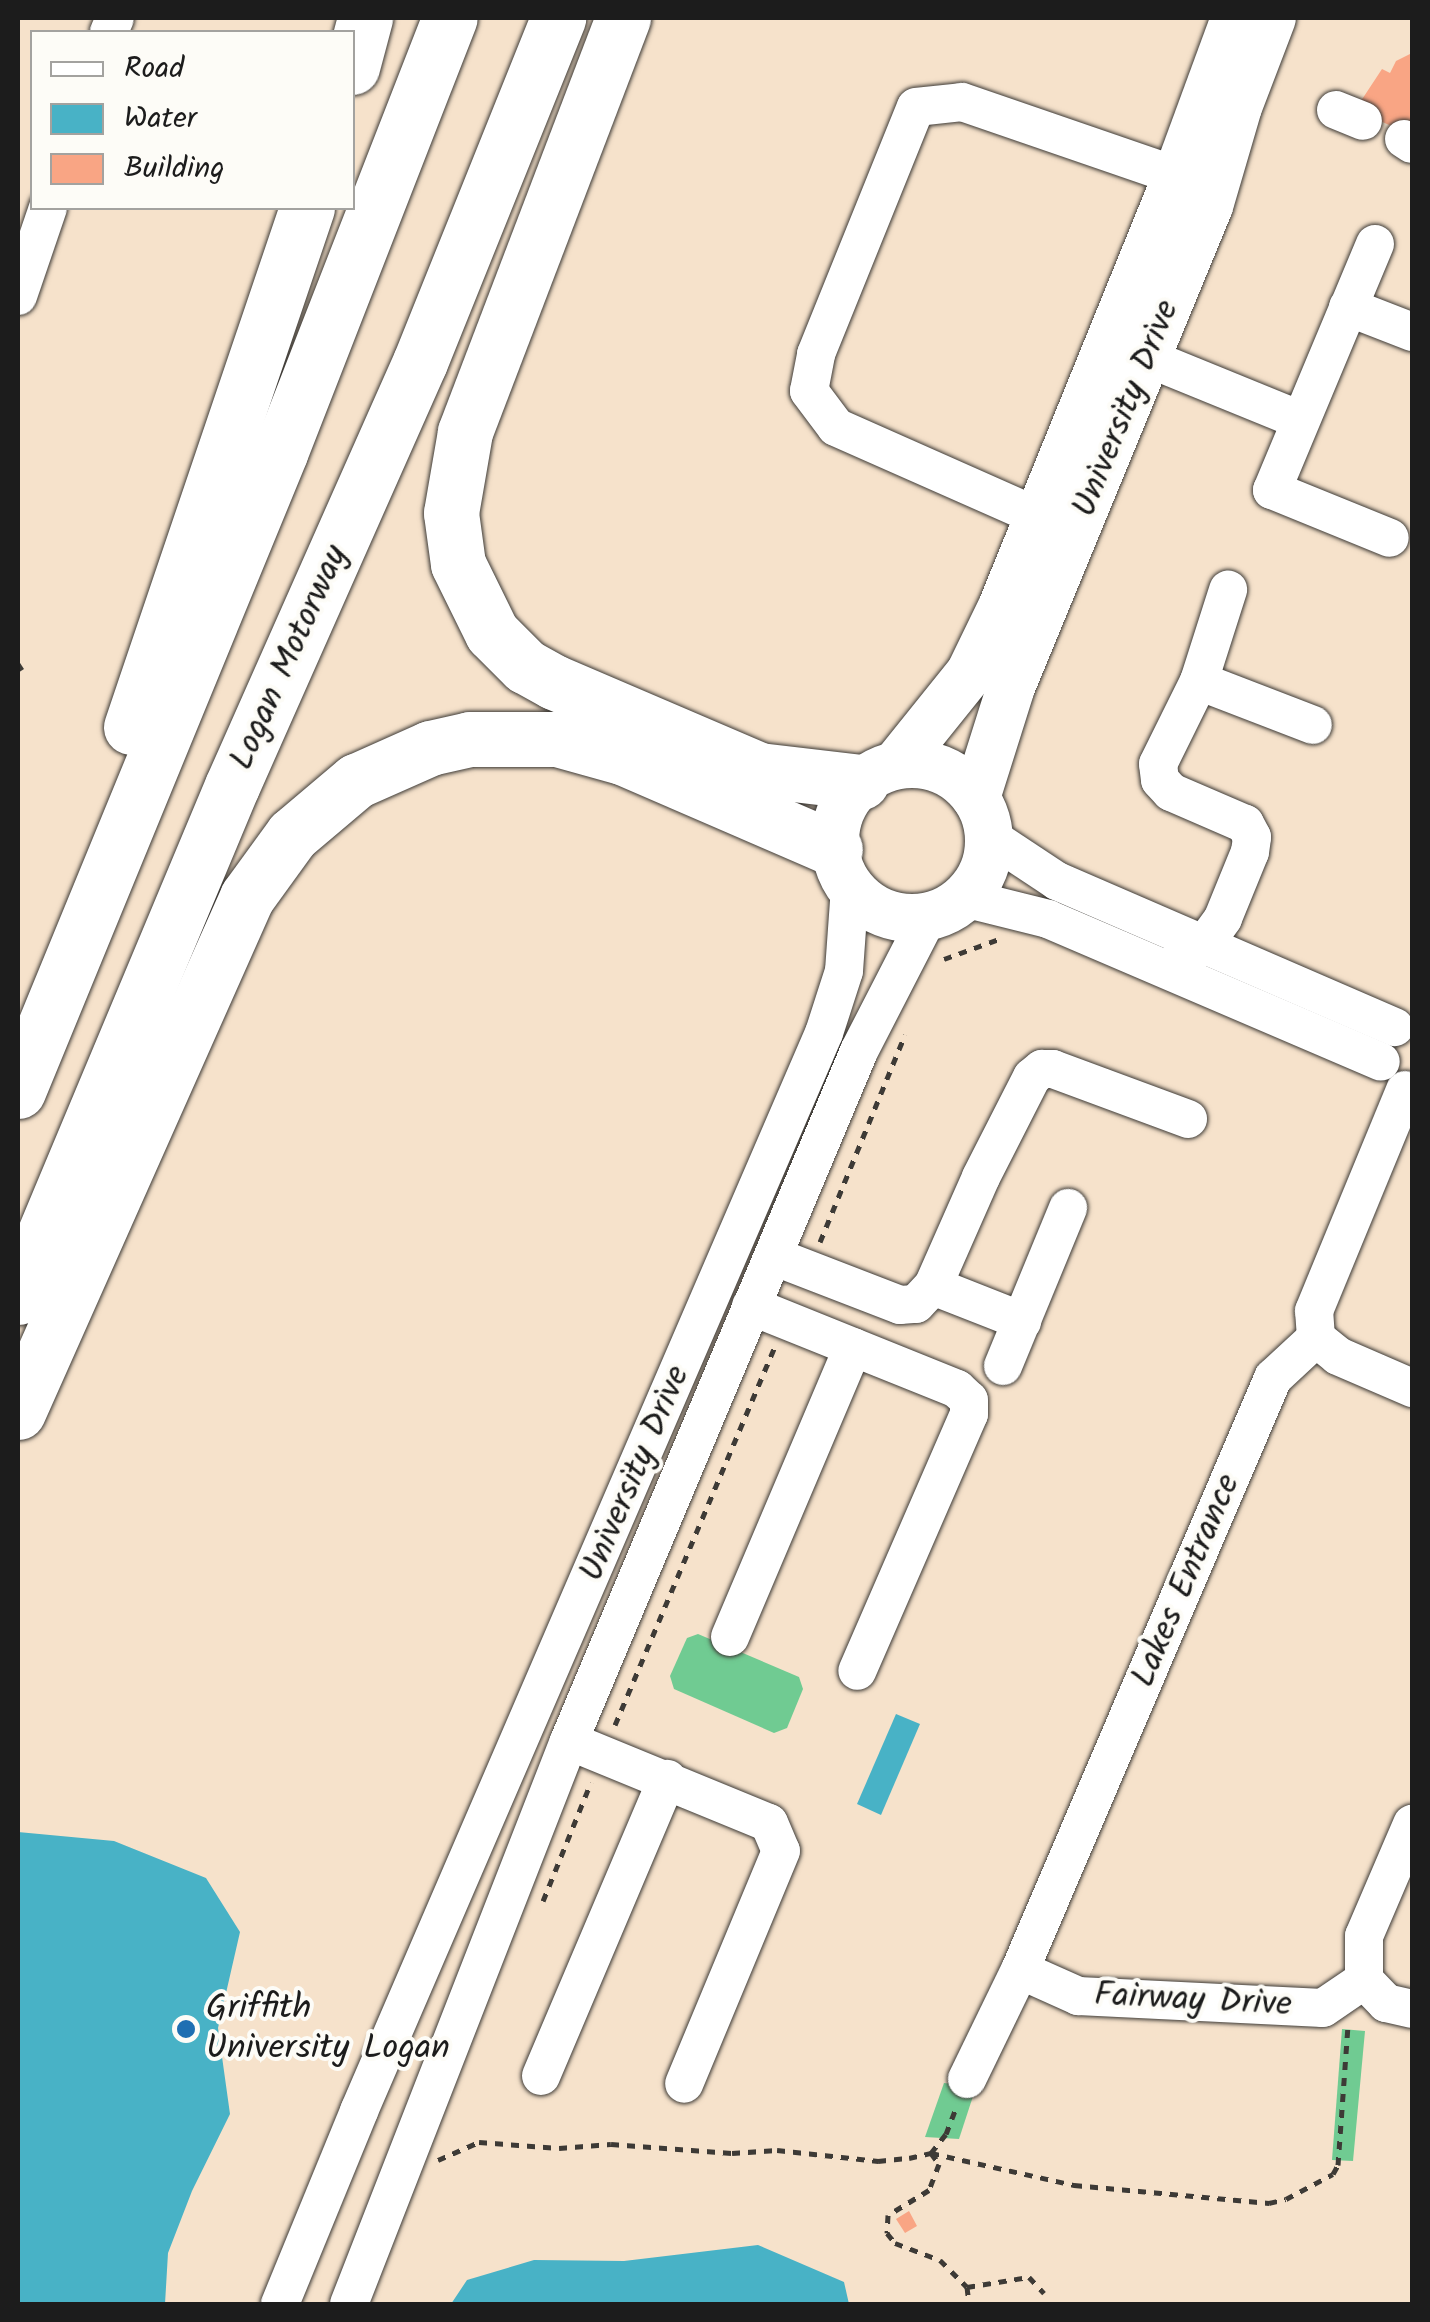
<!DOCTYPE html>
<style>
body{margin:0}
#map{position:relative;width:1430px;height:2322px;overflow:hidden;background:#f6e2cb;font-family:Kalam,sans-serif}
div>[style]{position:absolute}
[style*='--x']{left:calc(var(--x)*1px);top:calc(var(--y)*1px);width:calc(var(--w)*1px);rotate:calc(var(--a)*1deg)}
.green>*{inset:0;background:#70cb92}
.water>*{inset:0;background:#48b2c6}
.building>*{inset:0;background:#f9a584}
.path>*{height:5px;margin-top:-2.5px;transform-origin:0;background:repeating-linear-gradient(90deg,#3d3a36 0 8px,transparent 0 16px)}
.roads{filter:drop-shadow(0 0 2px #3d3a36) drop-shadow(0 0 2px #3d3a36)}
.minor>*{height:38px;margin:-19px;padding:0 19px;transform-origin:19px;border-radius:19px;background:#fff}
.major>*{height:48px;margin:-24px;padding:0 24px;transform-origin:24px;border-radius:24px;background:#fff}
.major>.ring{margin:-24px;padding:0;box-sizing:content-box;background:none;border:48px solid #fff;border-radius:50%}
.highway>*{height:55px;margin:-27.5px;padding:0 27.5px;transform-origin:27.5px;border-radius:27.5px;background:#fff}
.dots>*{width:28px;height:28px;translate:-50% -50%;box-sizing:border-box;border:5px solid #fdfcf7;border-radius:50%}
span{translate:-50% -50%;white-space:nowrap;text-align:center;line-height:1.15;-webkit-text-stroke:8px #fdfcf7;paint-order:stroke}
.street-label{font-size:35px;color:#1c1c1c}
.poi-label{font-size:35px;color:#1c1c1c}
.left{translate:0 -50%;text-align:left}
.frame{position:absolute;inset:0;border:20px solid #1c1c1c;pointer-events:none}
.legend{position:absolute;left:30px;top:30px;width:325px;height:180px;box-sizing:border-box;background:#fdfcf7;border:2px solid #a3a29f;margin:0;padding:12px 18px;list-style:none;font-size:30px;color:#1c1c1c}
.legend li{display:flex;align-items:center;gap:20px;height:50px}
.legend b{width:50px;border:2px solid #a3a29f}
</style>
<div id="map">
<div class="green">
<i style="clip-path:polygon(698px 1634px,799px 1677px,803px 1689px,787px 1728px,774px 1733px,674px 1689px,670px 1676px,687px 1638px)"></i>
<i style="clip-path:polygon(1342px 2029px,1365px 2031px,1353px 2161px,1332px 2160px)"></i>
<i style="clip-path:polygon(944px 2083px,976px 2087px,959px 2139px,925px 2137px)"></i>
</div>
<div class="water">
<i style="clip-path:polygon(896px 1714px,920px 1724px,881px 1815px,857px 1804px)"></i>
<i style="clip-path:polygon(18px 1832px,114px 1841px,206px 1878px,240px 1932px,218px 2028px,230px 2114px,192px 2191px,168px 2253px,165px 2304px,18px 2304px)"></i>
<i style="clip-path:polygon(758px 2245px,844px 2282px,849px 2304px,451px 2304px,467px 2280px,534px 2260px,624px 2261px)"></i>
</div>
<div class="building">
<i style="clip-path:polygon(1412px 53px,1412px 135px,1355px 110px,1382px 69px,1390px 73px,1396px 61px)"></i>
<i style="clip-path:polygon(909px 2211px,917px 2226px,905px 2233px,896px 2219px)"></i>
</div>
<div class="path">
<i style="--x:18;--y:664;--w:7;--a:56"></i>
<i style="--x:944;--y:959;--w:59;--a:-20"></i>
<i style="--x:820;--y:1242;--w:224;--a:-67.7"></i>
<i style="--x:615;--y:1725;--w:409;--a:-67.1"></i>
<i style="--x:543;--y:1901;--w:128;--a:-68"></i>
<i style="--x:931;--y:2153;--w:147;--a:12.6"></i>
<i style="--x:1074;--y:2185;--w:196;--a:5.3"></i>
<i style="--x:1269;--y:2203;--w:17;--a:-13"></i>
<i style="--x:1286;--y:2199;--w:53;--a:-28"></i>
<i style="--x:1333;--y:2174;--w:10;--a:-61"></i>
<i style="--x:1338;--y:2165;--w:138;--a:-85.9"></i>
<i style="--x:931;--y:2153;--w:14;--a:54"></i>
<i style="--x:939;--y:2164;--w:28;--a:111"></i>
<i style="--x:929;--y:2190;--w:48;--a:148.6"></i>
<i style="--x:888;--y:2215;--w:18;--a:93"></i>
<i style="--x:887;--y:2233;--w:13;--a:51"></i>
<i style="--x:895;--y:2243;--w:48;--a:20.7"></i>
<i style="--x:940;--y:2260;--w:38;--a:45"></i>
<i style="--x:967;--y:2287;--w:63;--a:-9.2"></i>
<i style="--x:1029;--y:2277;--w:22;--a:47"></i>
<i style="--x:438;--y:2160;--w:45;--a:-23.7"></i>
<i style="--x:479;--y:2142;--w:80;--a:4.3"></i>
<i style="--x:559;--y:2148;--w:52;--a:-4.4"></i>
<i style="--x:611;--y:2144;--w:121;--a:4.3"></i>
<i style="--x:732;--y:2153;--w:45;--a:-3.8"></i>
<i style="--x:777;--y:2150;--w:102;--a:6.2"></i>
<i style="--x:878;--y:2161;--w:31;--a:-6"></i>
<i style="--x:909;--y:2158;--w:23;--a:-13"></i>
<i style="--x:931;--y:2153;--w:24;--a:-52"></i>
<i style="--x:946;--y:2134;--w:31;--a:-69"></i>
<i style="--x:967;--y:2287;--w:17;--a:83"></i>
</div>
<div class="roads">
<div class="minor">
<i style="--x:109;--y:32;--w:15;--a:-67"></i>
<i style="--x:1336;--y:110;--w:29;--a:22"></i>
<i style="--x:1404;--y:139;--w:9;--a:32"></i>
<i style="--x:1375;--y:244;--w:267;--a:112.7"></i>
<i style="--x:1272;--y:490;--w:127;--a:22.1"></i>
<i style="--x:18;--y:296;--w:93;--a:-71.2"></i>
<i style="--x:1348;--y:307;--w:69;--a:21.3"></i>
<i style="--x:1148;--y:358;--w:164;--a:22.2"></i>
<i style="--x:1039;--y:517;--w:222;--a:-156.1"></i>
<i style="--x:836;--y:427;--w:45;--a:-126.9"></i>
<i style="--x:809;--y:391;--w:38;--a:-79"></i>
<i style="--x:816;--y:354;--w:266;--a:-68"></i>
<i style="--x:916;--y:107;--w:46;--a:-6.2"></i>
<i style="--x:962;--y:102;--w:227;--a:19"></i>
<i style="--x:1199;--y:681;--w:122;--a:21.1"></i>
<i style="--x:989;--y:836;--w:82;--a:33.5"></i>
<i style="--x:1057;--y:881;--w:368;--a:23.4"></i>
<i style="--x:964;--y:898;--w:87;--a:14"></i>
<i style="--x:1048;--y:919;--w:362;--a:23.2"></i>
<i style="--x:1169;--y:967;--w:40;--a:-32"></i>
<i style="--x:1203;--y:946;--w:34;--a:-54"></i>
<i style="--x:1223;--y:918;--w:71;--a:-67.8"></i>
<i style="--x:1250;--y:852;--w:15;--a:-82"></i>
<i style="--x:1252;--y:837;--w:15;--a:-118"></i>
<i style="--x:1245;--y:824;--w:81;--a:-156.6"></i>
<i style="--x:1171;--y:792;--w:16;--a:-133"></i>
<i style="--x:1160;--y:780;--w:16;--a:-97"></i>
<i style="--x:1158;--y:764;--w:93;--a:-63.7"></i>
<i style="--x:1199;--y:681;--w:96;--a:-72.3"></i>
<i style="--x:773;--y:1256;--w:136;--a:21.1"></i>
<i style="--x:900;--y:1305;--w:16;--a:-4"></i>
<i style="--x:916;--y:1304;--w:25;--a:-47"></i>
<i style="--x:933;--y:1286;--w:119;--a:-66.2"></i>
<i style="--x:981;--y:1177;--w:112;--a:-63"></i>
<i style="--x:1032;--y:1077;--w:13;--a:-39"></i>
<i style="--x:1042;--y:1069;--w:11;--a:0"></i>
<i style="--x:1053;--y:1069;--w:144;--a:20.3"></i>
<i style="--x:933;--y:1286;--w:96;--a:21.5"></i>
<i style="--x:751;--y:1306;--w:222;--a:21.9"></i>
<i style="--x:957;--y:1389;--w:16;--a:43"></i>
<i style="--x:969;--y:1400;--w:14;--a:90"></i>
<i style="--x:969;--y:1414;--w:280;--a:113.5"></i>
<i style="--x:1316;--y:1338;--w:28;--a:39"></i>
<i style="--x:1338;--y:1356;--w:81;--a:23.4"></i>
<i style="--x:1003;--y:1366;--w:171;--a:-67.6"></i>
<i style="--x:730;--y:1637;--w:315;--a:-67"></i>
<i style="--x:569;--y:1741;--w:216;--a:22.3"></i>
<i style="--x:769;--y:1823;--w:30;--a:67"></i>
<i style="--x:781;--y:1851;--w:252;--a:112.6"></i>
<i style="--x:1020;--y:1970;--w:64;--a:24.1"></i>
<i style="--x:1078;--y:1996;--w:245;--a:2.8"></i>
<i style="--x:1323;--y:2008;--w:50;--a:-34.3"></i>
<i style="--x:1364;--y:1980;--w:44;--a:-90"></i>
<i style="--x:1364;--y:1936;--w:122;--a:-66.8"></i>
<i style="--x:1364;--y:1980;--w:32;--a:46"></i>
<i style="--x:1386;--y:2003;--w:27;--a:13"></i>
<i style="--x:541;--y:2076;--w:323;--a:-67"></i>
<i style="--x:967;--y:2079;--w:121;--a:-64.1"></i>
<i style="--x:1020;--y:1970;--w:644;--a:-66.86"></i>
<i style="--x:1273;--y:1378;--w:59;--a:-42.9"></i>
<i style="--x:1316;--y:1338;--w:27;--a:-94"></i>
<i style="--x:1314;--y:1311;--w:239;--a:-67.6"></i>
<i style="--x:280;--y:2304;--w:209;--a:-67.7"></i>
<i style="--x:359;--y:2111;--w:1174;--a:-66.67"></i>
<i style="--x:824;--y:1033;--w:65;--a:-72.1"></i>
<i style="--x:844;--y:971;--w:83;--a:-85.9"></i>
<i style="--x:349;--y:2304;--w:604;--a:-68.66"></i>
<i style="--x:569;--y:1741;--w:748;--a:-67.2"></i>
<i style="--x:859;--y:1051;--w:151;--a:-62.8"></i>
</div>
<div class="major">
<i class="ring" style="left:835px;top:764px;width:106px;height:106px"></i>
<i style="--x:896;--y:765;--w:118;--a:-51.2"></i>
<i style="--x:970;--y:673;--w:73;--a:-64.1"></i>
<i style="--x:1002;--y:607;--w:465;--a:-67.9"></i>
<i style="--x:1177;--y:176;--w:168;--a:-69.8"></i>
<i style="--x:976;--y:798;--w:116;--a:-72.5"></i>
<i style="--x:1011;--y:687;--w:520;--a:-67.63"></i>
<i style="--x:1209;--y:206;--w:103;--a:-73.7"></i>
<i style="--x:1238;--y:107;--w:95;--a:-69.1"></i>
</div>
<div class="highway">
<i style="--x:623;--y:18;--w:443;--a:110.9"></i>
<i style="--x:465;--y:432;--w:82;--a:99.8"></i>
<i style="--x:451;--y:513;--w:51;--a:82.2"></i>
<i style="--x:458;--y:564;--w:77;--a:63.8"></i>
<i style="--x:492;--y:633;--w:47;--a:45"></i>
<i style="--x:525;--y:666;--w:33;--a:29"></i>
<i style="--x:554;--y:682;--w:223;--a:23.2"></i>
<i style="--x:759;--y:770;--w:103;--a:6.7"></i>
<i style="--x:352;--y:67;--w:51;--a:-75.1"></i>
<i style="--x:131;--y:727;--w:548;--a:-71.27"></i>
<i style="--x:18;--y:1091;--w:690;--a:-67.67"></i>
<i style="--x:280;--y:453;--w:467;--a:-68.7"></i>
<i style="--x:18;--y:1297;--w:554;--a:-67.28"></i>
<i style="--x:232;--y:786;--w:464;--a:-66.1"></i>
<i style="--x:420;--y:362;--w:371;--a:-68.1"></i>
<i style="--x:18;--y:1412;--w:564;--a:-66.03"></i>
<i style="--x:247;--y:897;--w:77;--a:-54"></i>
<i style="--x:292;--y:835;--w:84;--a:-40.2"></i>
<i style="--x:356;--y:781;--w:81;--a:-24"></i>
<i style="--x:430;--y:748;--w:41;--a:-12.7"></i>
<i style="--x:470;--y:739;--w:87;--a:0"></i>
<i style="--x:557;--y:739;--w:67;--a:15.5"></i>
<i style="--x:622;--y:757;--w:232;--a:23.4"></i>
</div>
</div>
<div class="dots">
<i style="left:186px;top:2029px;background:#1f6fb2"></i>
</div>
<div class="street-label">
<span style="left:1127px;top:409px;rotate:-68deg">University Drive</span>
<span style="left:290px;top:658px;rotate:-66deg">Logan Motorway</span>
<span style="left:636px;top:1474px;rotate:-67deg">University Drive</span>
<span style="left:1187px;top:1581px;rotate:-67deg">Lakes Entrance</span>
<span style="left:1193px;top:2001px;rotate:3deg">Fairway Drive</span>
</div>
<div class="poi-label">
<span class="left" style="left:206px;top:2029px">Griffith<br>University Logan</span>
</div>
<div class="frame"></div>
<ul class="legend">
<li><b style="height:12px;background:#fff"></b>Road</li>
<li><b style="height:28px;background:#48b2c6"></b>Water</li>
<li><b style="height:28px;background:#f9a584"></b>Building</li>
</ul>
</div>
